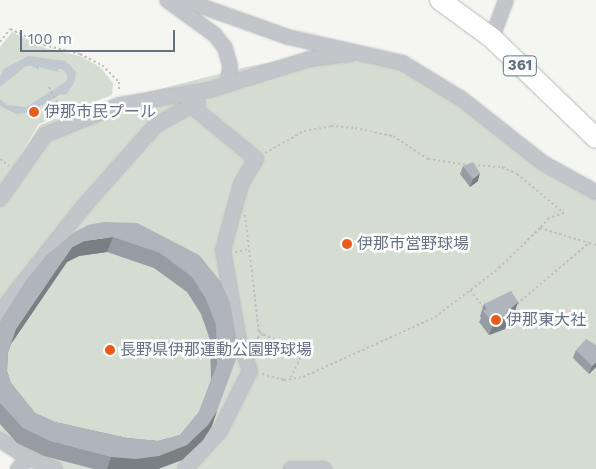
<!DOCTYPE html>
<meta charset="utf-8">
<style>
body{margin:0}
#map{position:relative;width:596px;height:469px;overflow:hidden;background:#f5f5f1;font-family:"Work Sans","Noto Sans JP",sans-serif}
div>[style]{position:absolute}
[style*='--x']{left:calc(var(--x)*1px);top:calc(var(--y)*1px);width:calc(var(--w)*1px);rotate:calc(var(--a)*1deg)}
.green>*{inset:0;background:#d5dcd1}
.water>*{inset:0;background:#c0c9cf}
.path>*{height:2px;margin-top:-1px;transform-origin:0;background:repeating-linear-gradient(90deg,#bebfc1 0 2.5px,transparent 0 5px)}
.roads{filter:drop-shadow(0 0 1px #b6b9bc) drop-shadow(0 0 1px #b6b9bc)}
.minor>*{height:14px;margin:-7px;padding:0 7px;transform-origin:7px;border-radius:7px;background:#c2c5c9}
.highway>*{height:20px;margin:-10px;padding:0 10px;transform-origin:10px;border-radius:10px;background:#fff}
.wall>*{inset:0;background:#969ca1}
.shaded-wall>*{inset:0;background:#7a7f83}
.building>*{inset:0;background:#afb5bb}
.dots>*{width:14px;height:14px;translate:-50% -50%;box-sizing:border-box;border:2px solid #fff;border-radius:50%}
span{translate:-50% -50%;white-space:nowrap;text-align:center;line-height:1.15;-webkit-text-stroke:5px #fff;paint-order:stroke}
.shield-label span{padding:1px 4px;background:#fff;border:1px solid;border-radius:4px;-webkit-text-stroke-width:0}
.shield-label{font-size:15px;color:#627283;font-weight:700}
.poi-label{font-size:16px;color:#627283}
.left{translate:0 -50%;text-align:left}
.scale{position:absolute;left:20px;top:30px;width:155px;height:22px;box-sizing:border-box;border:2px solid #627283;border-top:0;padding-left:6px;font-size:15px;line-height:18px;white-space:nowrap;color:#627283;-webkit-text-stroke:4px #fff;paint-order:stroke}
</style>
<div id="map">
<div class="green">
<i style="clip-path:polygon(12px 32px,45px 48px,80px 56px,100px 67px,113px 83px,112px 95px,39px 124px,15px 164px,40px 125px,78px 110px,246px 67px,360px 46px,405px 57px,547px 160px,596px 189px,596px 469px,55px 469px,0 440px,0 47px)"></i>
</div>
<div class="water">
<i style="clip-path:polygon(28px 56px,66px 61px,76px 72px,75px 81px,66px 95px,61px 94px,30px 112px,16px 114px,0 106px,0 99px,7px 105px,26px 107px,67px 81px,67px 74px,62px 69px,58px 69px,58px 72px,39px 67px,39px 70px,32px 66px,26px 66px,0 87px,0 77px,4px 69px)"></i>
</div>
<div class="path">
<i style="--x:0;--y:42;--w:16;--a:-52"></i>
<i style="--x:10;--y:29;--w:38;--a:25"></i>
<i style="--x:44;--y:45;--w:37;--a:14"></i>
<i style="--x:80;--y:54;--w:25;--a:27"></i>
<i style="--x:102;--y:65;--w:24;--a:45"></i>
<i style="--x:119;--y:82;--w:10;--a:90"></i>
<i style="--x:49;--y:87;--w:18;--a:63"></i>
<i style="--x:265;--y:153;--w:45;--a:-29.4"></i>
<i style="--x:304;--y:131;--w:27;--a:-10"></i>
<i style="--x:331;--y:126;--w:24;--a:5"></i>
<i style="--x:355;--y:128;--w:39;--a:12"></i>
<i style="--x:393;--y:136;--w:42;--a:33.3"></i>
<i style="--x:428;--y:159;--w:40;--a:8.5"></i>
<i style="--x:0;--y:159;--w:11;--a:38"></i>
<i style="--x:473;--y:165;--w:29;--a:4"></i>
<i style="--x:502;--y:167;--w:17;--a:25"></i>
<i style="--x:517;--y:174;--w:61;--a:39.7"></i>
<i style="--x:564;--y:213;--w:16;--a:162"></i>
<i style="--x:549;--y:218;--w:13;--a:132"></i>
<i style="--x:540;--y:228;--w:51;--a:17"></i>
<i style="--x:245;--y:215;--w:118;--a:83.2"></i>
<i style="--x:259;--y:332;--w:49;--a:25.5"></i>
<i style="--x:303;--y:353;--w:29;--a:117"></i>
<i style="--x:235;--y:252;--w:14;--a:-12"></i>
<i style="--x:470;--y:290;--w:23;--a:52"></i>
<i style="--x:517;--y:304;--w:94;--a:-40.3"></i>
<i style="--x:589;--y:243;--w:7;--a:16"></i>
<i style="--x:253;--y:341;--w:12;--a:-35"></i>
<i style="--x:262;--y:374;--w:23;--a:15"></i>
<i style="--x:284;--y:380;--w:19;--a:-9"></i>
<i style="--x:303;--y:377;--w:145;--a:-24.4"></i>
<i style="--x:435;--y:317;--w:81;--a:-37.4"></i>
<i style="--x:499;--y:268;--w:57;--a:-44.3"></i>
</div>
<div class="roads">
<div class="minor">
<i style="--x:167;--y:0;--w:59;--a:36.1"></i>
<i style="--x:215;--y:35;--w:16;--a:52"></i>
<i style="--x:225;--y:48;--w:19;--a:74"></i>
<i style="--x:230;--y:66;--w:17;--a:97"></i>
<i style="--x:184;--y:0;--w:110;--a:19.6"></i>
<i style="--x:288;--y:37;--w:118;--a:12.7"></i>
<i style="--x:403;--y:63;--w:69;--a:31.4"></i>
<i style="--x:462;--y:99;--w:103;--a:38.3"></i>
<i style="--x:543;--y:163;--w:60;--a:28.7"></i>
<i style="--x:492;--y:38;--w:40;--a:-69.8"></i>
<i style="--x:0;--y:199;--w:78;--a:-54.9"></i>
<i style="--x:45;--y:135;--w:80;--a:-22.1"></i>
<i style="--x:119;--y:105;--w:91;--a:-9.5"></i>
<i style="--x:209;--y:90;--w:105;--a:-17.2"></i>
<i style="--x:309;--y:59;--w:42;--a:-6.8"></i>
<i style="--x:0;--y:312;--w:135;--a:-51.6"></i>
<i style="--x:84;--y:206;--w:108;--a:-48.4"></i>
<i style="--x:156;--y:125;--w:48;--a:-28.7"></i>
<i style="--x:0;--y:440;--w:33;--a:33"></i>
<i style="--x:28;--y:458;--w:29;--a:22"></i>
<i style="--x:18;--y:469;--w:15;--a:-48"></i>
<i style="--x:185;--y:469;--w:52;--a:-47.4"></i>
<i style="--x:220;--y:431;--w:67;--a:-63.4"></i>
<i style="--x:250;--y:371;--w:37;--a:-109"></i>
<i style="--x:238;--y:336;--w:87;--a:-99.9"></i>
<i style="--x:223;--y:250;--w:68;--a:-74.7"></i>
<i style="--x:241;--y:184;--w:29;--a:-59"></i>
<i style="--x:256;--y:159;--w:82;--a:-140.5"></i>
<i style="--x:291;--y:469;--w:33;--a:0"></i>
</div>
<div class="highway">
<i style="--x:440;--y:0;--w:64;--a:36.2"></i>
<i style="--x:492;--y:38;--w:144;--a:43.9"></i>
</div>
</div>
<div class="wall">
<i style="clip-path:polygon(463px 166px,478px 181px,470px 187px,460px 174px)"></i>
<i style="clip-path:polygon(evenodd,137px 223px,230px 303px,212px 426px,203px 440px,182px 460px,158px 469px,94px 469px,44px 456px,17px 443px,0 424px,0 322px,28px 278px,137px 223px,107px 252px,154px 268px,187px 292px,201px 314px,210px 340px,211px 380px,199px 412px,180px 435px,158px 441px,127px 438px,55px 422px,35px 413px,11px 383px,7px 371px,8px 353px,11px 344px,67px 262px,79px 256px,107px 252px)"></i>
<i style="clip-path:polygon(518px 302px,514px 314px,509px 318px,505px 329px,489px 335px,479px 322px,481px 318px,480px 316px,484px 304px)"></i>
<i style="clip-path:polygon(576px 350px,596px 367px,589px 374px,573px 358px)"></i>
</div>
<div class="shaded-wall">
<i style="clip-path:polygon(480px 173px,478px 181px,470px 187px,473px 179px)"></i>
<i style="clip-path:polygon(113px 237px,107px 252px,79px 256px,67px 262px,11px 344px,16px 329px,72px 247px,84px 241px)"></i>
<i style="clip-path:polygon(518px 302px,514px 314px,509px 318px,505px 329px,489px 335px,494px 323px)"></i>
<i style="clip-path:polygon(596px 362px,596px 367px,589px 374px,592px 366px)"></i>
<i style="clip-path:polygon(217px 411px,212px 426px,203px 440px,182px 460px,158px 469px,107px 469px,111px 457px,159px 456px)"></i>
</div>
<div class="building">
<i style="clip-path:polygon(473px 162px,480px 173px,473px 179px,463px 166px)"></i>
<i style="clip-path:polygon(evenodd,104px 222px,137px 223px,199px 255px,221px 282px,230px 303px,237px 342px,236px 359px,217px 411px,208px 425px,187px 445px,159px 456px,136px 459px,111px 457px,50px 441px,23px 428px,0 403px,0 322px,28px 278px,46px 256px,73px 233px,88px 225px,104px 222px,113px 237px,160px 253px,192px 277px,206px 299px,216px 325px,217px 365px,199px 412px,180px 435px,158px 441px,127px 438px,55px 422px,35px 413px,11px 383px,7px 371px,8px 352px,16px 329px,72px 247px,84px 241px,113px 237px)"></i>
<i style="clip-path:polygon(511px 291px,518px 302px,506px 313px,509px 317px,494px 323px,483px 311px,487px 309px,484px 304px)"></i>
<i style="clip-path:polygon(586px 339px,596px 345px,596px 362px,592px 366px,576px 350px)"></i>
</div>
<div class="dots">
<i style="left:34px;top:112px;background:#ea5a1c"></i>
<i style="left:347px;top:244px;background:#ea5a1c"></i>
<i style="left:496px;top:320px;background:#ea5a1c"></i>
<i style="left:110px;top:350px;background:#ea5a1c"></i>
</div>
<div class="shield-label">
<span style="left:520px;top:66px">361</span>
</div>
<div class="poi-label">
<span class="left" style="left:44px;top:112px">伊那市民プール</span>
<span class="left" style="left:357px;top:244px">伊那市営野球場</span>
<span class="left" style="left:506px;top:320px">伊那東大社</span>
<span class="left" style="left:120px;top:350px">長野県伊那運動公園野球場</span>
</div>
<div class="scale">100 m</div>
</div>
